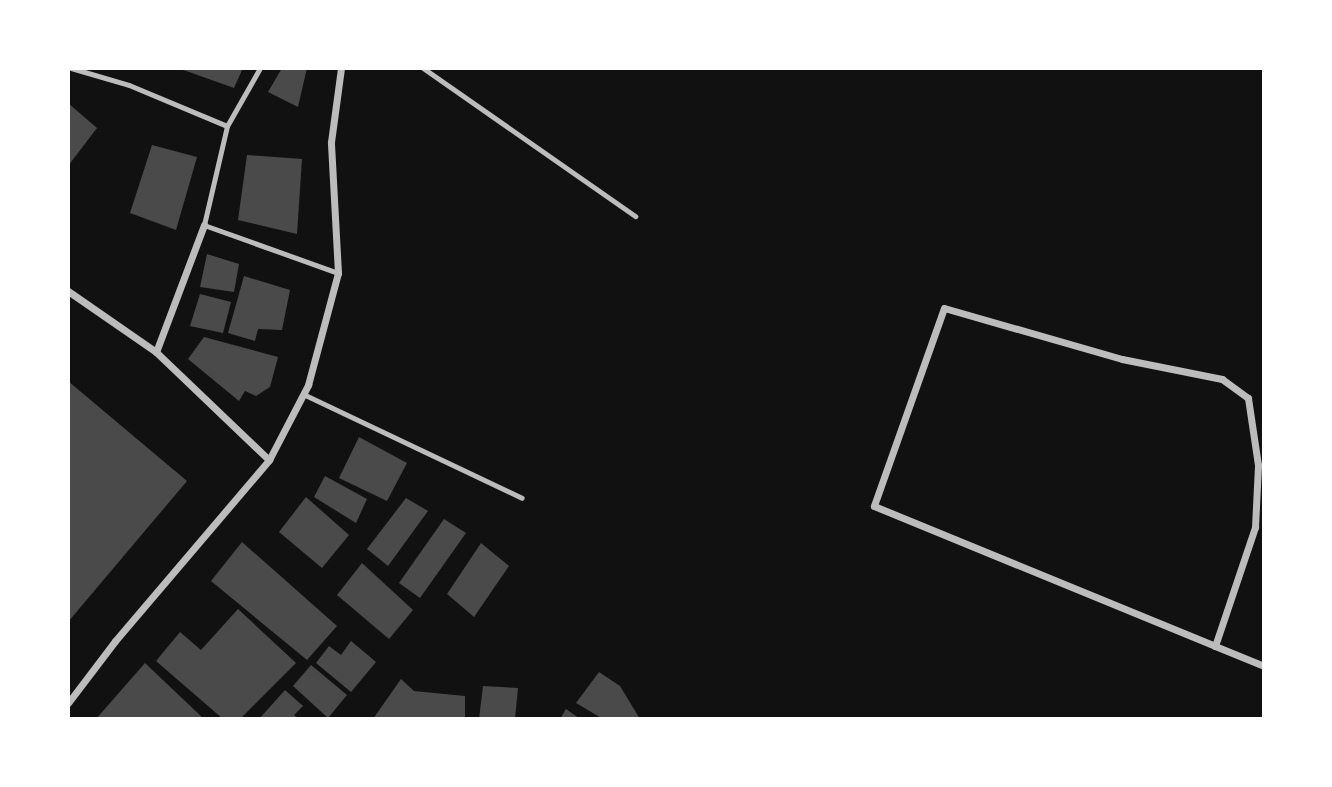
<!DOCTYPE html>
<style>
body{margin:0}
#map{position:relative;width:1332px;height:787px;overflow:hidden;background:#111;font-family:"IBM Plex Sans",sans-serif}
div>[style]{position:absolute}
[style*='--x']{left:calc(var(--x)*1px);top:calc(var(--y)*1px);width:calc(var(--w)*1px);rotate:calc(var(--a)*1deg)}
.building>*{inset:0;background:#4a4a4a}
.service>*{height:5px;margin:-2.5px;padding:0 2.5px;transform-origin:2.5px;border-radius:2.5px;background:#bcbcbc}
.minor>*{height:7px;margin:-3.5px;padding:0 3.5px;transform-origin:3.5px;border-radius:3.5px;background:#bcbcbc}
span{translate:-50% -50%;white-space:nowrap;text-align:center;line-height:1.15;-webkit-text-stroke:7px #fff;paint-order:stroke}
.frame{position:absolute;inset:0;border:70px solid #fff;pointer-events:none}
</style>
<div id="map">
<div class="building">
<i style="clip-path:polygon(178px 68px,243px 68px,234px 88px)"></i>
<i style="clip-path:polygon(282px 68px,307px 68px,298px 107px,268px 92px)"></i>
<i style="clip-path:polygon(68px 103px,97px 128px,68px 166px)"></i>
<i style="clip-path:polygon(152px 145px,197px 157px,176px 230px,130px 213px)"></i>
<i style="clip-path:polygon(247px 155px,302px 159px,297px 234px,238px 220px)"></i>
<i style="clip-path:polygon(207px 254px,239px 264px,234px 292px,200px 287px)"></i>
<i style="clip-path:polygon(244px 276px,290px 290px,282px 330px,258px 329px,255px 341px,228px 333px)"></i>
<i style="clip-path:polygon(200px 294px,231px 302px,223px 333px,190px 326px)"></i>
<i style="clip-path:polygon(204px 337px,278px 357px,270px 387px,256px 396px,245px 391px,239px 401px,188px 359px)"></i>
<i style="clip-path:polygon(68px 381px,187px 481px,68px 622px)"></i>
<i style="clip-path:polygon(359px 437px,407px 463px,387px 501px,339px 478px)"></i>
<i style="clip-path:polygon(325px 476px,367px 499px,356px 523px,314px 497px)"></i>
<i style="clip-path:polygon(306px 497px,349px 535px,322px 568px,279px 532px)"></i>
<i style="clip-path:polygon(406px 498px,428px 511px,388px 566px,367px 549px)"></i>
<i style="clip-path:polygon(444px 519px,466px 533px,420px 598px,399px 583px)"></i>
<i style="clip-path:polygon(242px 542px,337px 626px,307px 660px,211px 581px)"></i>
<i style="clip-path:polygon(481px 543px,509px 566px,474px 617px,447px 594px)"></i>
<i style="clip-path:polygon(362px 563px,413px 610px,389px 639px,337px 595px)"></i>
<i style="clip-path:polygon(238px 609px,296px 663px,240px 719px,223px 719px,156px 661px,180px 632px,201px 650px)"></i>
<i style="clip-path:polygon(351px 641px,376px 662px,351px 692px,316px 663px,329px 646px,341px 655px)"></i>
<i style="clip-path:polygon(145px 663px,204px 719px,96px 719px)"></i>
<i style="clip-path:polygon(311px 665px,347px 695px,328px 718px,293px 686px)"></i>
<i style="clip-path:polygon(599px 672px,620px 686px,640px 719px,603px 719px,576px 703px)"></i>
<i style="clip-path:polygon(401px 679px,414px 691px,465px 696px,465px 719px,373px 719px)"></i>
<i style="clip-path:polygon(483px 686px,518px 688px,515px 719px,479px 719px)"></i>
<i style="clip-path:polygon(285px 690px,303px 706px,294px 715px,299px 719px,259px 719px)"></i>
<i style="clip-path:polygon(566px 709px,580px 719px,560px 719px)"></i>
</div>
<div class="service">
<i style="--x:71;--y:68;--w:60;--a:16.3"></i>
<i style="--x:129;--y:85;--w:106;--a:22.7"></i>
<i style="--x:227;--y:126;--w:102;--a:103.1"></i>
<i style="--x:204;--y:225;--w:142;--a:19.7"></i>
<i style="--x:423;--y:68;--w:259;--a:34.9"></i>
<i style="--x:227;--y:126;--w:67;--a:-60.4"></i>
<i style="--x:303;--y:394;--w:242;--a:25.4"></i>
</div>
<div class="minor">
<i style="--x:68;--y:291;--w:107;--a:34.7"></i>
<i style="--x:156;--y:352;--w:156;--a:43.7"></i>
<i style="--x:156;--y:352;--w:136;--a:-69.3"></i>
<i style="--x:1215;--y:646;--w:126;--a:-71.4"></i>
<i style="--x:1255;--y:527;--w:62;--a:-87.2"></i>
<i style="--x:1258;--y:465;--w:68;--a:-98.5"></i>
<i style="--x:1248;--y:398;--w:32;--a:-144"></i>
<i style="--x:1222;--y:379;--w:102;--a:-168.7"></i>
<i style="--x:1122;--y:359;--w:185;--a:-164"></i>
<i style="--x:944;--y:308;--w:210;--a:109.5"></i>
<i style="--x:874;--y:506;--w:369;--a:22.3"></i>
<i style="--x:1215;--y:646;--w:53;--a:22.2"></i>
<i style="--x:68;--y:703;--w:78;--a:-52.8"></i>
<i style="--x:115;--y:641;--w:238;--a:-49.6"></i>
<i style="--x:269;--y:460;--w:85;--a:-62.5"></i>
<i style="--x:308;--y:385;--w:116;--a:-75"></i>
<i style="--x:338;--y:273;--w:131;--a:-93.1"></i>
<i style="--x:331;--y:142;--w:75;--a:-82.3"></i>
</div>
<div class="frame"></div>
</div>
